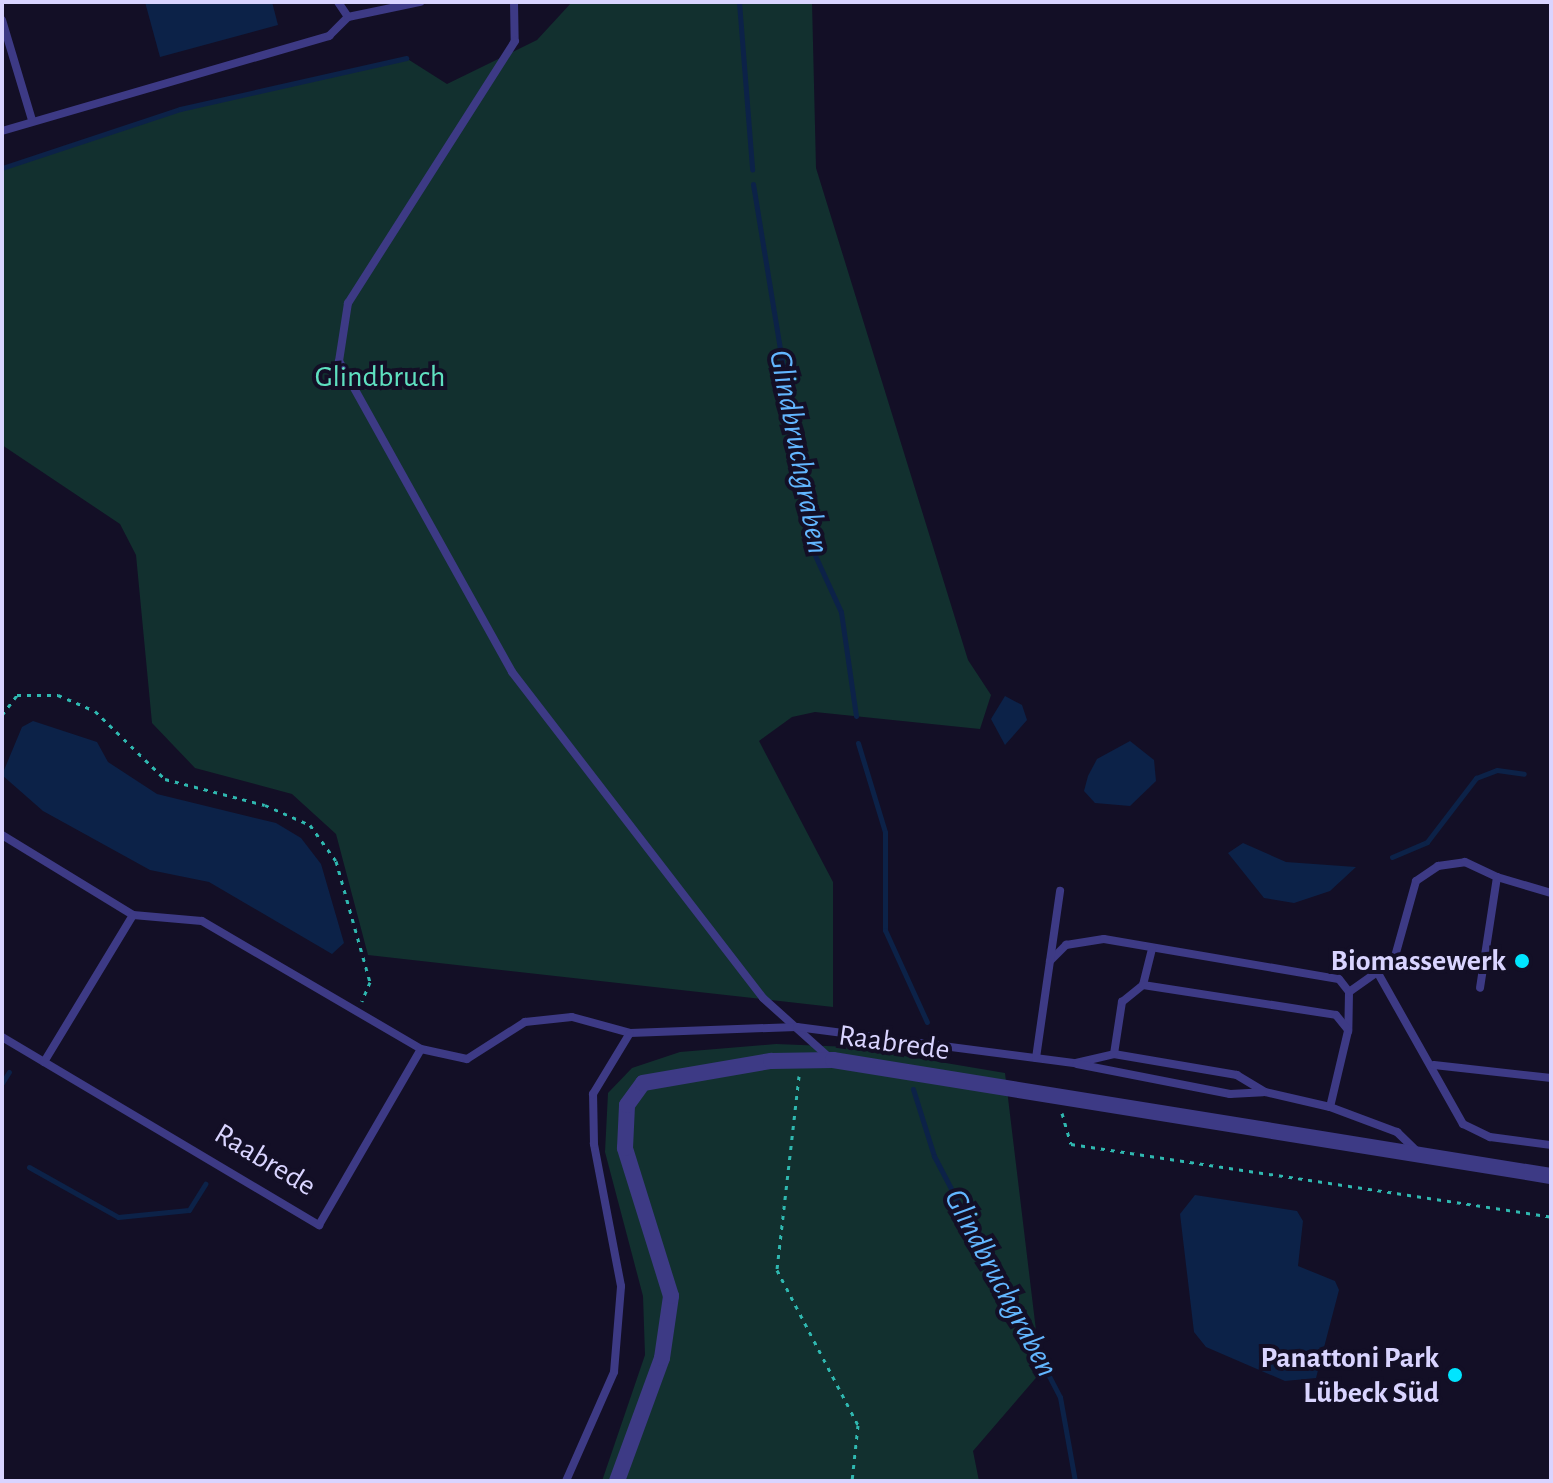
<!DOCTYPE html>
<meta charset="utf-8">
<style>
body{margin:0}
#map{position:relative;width:1553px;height:1483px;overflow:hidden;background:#130f26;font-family:"Alegreya Sans",sans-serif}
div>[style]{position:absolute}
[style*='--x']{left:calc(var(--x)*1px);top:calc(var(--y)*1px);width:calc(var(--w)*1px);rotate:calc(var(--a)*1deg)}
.green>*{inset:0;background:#12302f}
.water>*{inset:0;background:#0c2248}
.stream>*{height:5px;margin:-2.5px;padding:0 2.5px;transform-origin:2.5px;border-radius:2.5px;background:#0c2248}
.path>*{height:3px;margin-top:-1.5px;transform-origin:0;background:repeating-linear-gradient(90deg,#2fb8b0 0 4px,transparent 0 10px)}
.lane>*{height:8px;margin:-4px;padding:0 4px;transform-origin:4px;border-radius:4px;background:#3d3a85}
.street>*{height:16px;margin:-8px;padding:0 8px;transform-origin:8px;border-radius:8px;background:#3d3a85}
.dots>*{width:22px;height:22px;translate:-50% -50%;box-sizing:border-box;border:4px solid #130f26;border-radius:50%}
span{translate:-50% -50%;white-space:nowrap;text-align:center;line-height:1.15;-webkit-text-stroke:8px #130f26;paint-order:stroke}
.park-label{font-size:30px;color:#5fe0c0}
.poi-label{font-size:30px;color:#d9d4ff;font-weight:700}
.right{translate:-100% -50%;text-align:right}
.street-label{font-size:30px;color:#d9d4ff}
.water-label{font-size:32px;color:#62b6ff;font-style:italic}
.frame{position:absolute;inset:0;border:4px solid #d9d4ff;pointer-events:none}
</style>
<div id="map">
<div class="green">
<i style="clip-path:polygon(572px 2px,812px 2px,816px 168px,968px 660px,991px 695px,980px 729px,815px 712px,792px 717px,759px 741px,833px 882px,833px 1007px,368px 955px,336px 834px,292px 794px,195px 768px,152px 723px,136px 555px,120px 524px,2px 445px,2px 168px,180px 109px,406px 58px,447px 84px,537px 40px)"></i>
<i style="clip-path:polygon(776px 1044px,851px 1047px,1005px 1073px,1041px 1372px,973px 1451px,979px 1481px,602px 1481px,645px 1355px,643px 1296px,605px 1152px,608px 1093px,632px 1068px,680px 1052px)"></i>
</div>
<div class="water">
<i style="clip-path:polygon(145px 2px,272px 2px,278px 25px,160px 57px)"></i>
<i style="clip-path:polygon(1005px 696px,1022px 705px,1027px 720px,1005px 745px,991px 719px)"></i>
<i style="clip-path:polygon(33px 721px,97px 742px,108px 762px,157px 794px,276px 823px,301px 838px,321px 864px,344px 943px,332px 954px,209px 882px,150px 870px,43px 811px,2px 775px,22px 727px)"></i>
<i style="clip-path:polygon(1130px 741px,1154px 760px,1156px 781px,1130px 806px,1095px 803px,1084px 791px,1088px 776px,1097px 759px)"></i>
<i style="clip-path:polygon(1243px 843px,1286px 862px,1356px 867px,1330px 891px,1294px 903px,1264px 898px,1228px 853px)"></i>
<i style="clip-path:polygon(1195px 1195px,1297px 1211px,1303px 1221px,1298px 1266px,1335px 1281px,1339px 1290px,1316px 1378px,1285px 1381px,1206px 1347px,1194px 1332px,1180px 1214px)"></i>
</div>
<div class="stream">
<i style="--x:739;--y:2;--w:168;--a:85.5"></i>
<i style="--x:2;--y:168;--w:188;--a:-18.3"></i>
<i style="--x:180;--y:109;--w:232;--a:-12.7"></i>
<i style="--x:753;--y:184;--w:372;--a:80.7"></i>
<i style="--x:813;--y:551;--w:67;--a:65.3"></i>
<i style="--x:841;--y:612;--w:105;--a:81.8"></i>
<i style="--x:858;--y:743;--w:93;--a:73.1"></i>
<i style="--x:885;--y:832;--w:98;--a:90"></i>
<i style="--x:885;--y:930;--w:101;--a:65.5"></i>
<i style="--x:1392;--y:857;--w:38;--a:-23"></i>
<i style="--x:1427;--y:842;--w:81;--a:-52.6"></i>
<i style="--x:1476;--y:778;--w:22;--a:-21"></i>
<i style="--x:1497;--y:770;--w:27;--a:8"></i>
<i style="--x:2;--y:1083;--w:13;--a:-58"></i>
<i style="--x:913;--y:1089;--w:70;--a:72.6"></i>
<i style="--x:934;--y:1156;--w:272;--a:62.4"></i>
<i style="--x:1060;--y:1397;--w:85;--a:79.9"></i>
<i style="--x:29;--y:1167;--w:102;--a:29.3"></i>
<i style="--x:118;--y:1217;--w:71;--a:-5.6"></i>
<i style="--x:189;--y:1210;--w:31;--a:-58"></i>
</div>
<div class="path">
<i style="--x:2;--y:715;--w:25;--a:-53"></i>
<i style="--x:17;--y:695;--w:41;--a:0"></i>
<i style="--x:58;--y:695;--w:40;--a:23.4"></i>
<i style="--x:95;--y:711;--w:98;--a:44.2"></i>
<i style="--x:165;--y:779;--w:103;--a:14.6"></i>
<i style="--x:265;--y:805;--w:49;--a:24"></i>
<i style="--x:310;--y:825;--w:44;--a:54.2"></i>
<i style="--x:336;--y:861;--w:126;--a:74.3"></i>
<i style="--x:370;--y:982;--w:21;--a:113"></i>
<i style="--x:799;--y:1076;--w:195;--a:96.5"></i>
<i style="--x:777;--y:1270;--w:175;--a:62.4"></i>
<i style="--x:858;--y:1425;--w:56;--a:96.1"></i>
<i style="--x:1062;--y:1113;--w:32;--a:74"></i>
<i style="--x:1071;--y:1144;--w:486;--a:8.6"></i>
</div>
<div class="lane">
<i style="--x:338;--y:2;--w:18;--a:56"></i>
<i style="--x:514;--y:2;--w:39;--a:89"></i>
<i style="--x:515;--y:41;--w:311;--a:122.5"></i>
<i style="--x:348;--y:303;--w:59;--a:98.8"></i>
<i style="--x:339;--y:361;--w:356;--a:60.9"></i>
<i style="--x:512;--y:672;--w:411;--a:52.4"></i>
<i style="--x:763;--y:998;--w:93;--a:41.9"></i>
<i style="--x:2;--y:20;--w:104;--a:73.3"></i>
<i style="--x:2;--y:131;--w:341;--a:-16.2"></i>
<i style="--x:329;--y:36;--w:27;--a:-45"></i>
<i style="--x:348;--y:17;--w:74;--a:-11.8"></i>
<i style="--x:2;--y:835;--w:153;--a:31.4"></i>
<i style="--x:133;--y:915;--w:69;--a:5"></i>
<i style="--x:202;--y:921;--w:254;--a:30.3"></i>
<i style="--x:1497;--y:877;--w:56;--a:16.5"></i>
<i style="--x:1050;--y:961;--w:23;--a:-45"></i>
<i style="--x:1066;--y:945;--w:38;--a:-9"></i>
<i style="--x:1104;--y:939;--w:238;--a:9.7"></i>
<i style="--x:1339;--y:979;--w:16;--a:52"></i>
<i style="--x:1349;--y:992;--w:39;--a:91"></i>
<i style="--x:1348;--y:1031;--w:78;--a:103.3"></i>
<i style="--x:1330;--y:1107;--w:67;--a:-167"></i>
<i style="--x:1265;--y:1092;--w:33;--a:-149"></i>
<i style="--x:1237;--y:1075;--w:125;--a:-170.3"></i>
<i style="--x:1114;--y:1054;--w:53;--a:-81.3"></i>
<i style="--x:1122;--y:1002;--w:27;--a:-39"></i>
<i style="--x:1143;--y:985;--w:38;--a:-76"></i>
<i style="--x:1379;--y:975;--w:171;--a:60.6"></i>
<i style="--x:1463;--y:1124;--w:30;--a:26"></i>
<i style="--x:1490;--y:1137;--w:62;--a:7.5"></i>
<i style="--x:1143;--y:985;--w:195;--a:8.8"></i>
<i style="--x:1336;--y:1015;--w:19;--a:51"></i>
<i style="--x:1349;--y:992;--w:55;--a:-35.4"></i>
<i style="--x:1394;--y:960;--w:82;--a:-74.4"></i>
<i style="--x:1416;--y:881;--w:27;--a:-34"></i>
<i style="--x:1438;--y:866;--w:27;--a:-8"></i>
<i style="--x:1465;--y:862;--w:35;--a:25"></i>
<i style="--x:1497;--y:877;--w:112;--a:98.7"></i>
<i style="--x:2;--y:1037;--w:369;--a:30.7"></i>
<i style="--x:319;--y:1225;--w:203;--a:-59.9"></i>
<i style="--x:421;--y:1049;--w:47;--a:12.3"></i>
<i style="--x:467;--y:1059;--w:69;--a:-32.5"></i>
<i style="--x:525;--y:1022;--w:47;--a:-6.1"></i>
<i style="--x:572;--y:1017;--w:60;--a:15.4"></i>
<i style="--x:630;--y:1033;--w:167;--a:-2.1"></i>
<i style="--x:797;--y:1027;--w:281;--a:7.4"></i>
<i style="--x:1076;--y:1063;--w:39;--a:-13"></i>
<i style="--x:1036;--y:1058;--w:169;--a:-81.8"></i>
<i style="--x:44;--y:1062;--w:172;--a:-58.8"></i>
<i style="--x:1077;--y:1064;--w:156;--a:11.1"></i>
<i style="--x:1230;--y:1094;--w:33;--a:-3"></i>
<i style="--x:1434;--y:1065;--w:118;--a:6.3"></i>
<i style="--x:1330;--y:1107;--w:72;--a:20.5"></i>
<i style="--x:1397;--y:1132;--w:30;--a:44"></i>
<i style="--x:566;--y:1481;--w:119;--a:-66.2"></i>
<i style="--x:614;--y:1372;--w:86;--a:-85.3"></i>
<i style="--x:621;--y:1286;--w:145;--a:-100.8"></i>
<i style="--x:594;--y:1144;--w:50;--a:-91.1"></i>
<i style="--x:593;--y:1094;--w:71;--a:-58.8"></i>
</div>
<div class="street">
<i style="--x:617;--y:1481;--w:131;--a:-69.9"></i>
<i style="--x:662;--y:1358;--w:63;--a:-81.7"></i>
<i style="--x:671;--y:1296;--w:155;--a:-107.3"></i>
<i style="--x:625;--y:1148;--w:43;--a:-87.3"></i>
<i style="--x:627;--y:1105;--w:27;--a:-54"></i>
<i style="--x:643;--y:1083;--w:130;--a:-9.8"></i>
<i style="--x:771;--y:1061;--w:62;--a:-0.9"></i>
<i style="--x:833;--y:1060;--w:727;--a:9.18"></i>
</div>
<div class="dots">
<i style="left:1522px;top:961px;background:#00e5ff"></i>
<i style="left:1455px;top:1375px;background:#00e5ff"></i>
</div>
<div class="park-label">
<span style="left:380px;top:377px">Glindbruch</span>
</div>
<div class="poi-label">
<span class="right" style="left:1506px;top:961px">Biomassewerk</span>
<span class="right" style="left:1439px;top:1375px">Panattoni Park<br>Lübeck Süd</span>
</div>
<div class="street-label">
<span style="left:894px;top:1043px;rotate:8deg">Raabrede</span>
<span style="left:265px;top:1160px;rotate:31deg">Raabrede</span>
</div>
<div class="water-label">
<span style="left:799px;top:452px;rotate:79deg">Glindbruchgraben</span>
<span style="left:1001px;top:1283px;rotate:62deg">Glindbruchgraben</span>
</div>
<div class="frame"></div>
</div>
